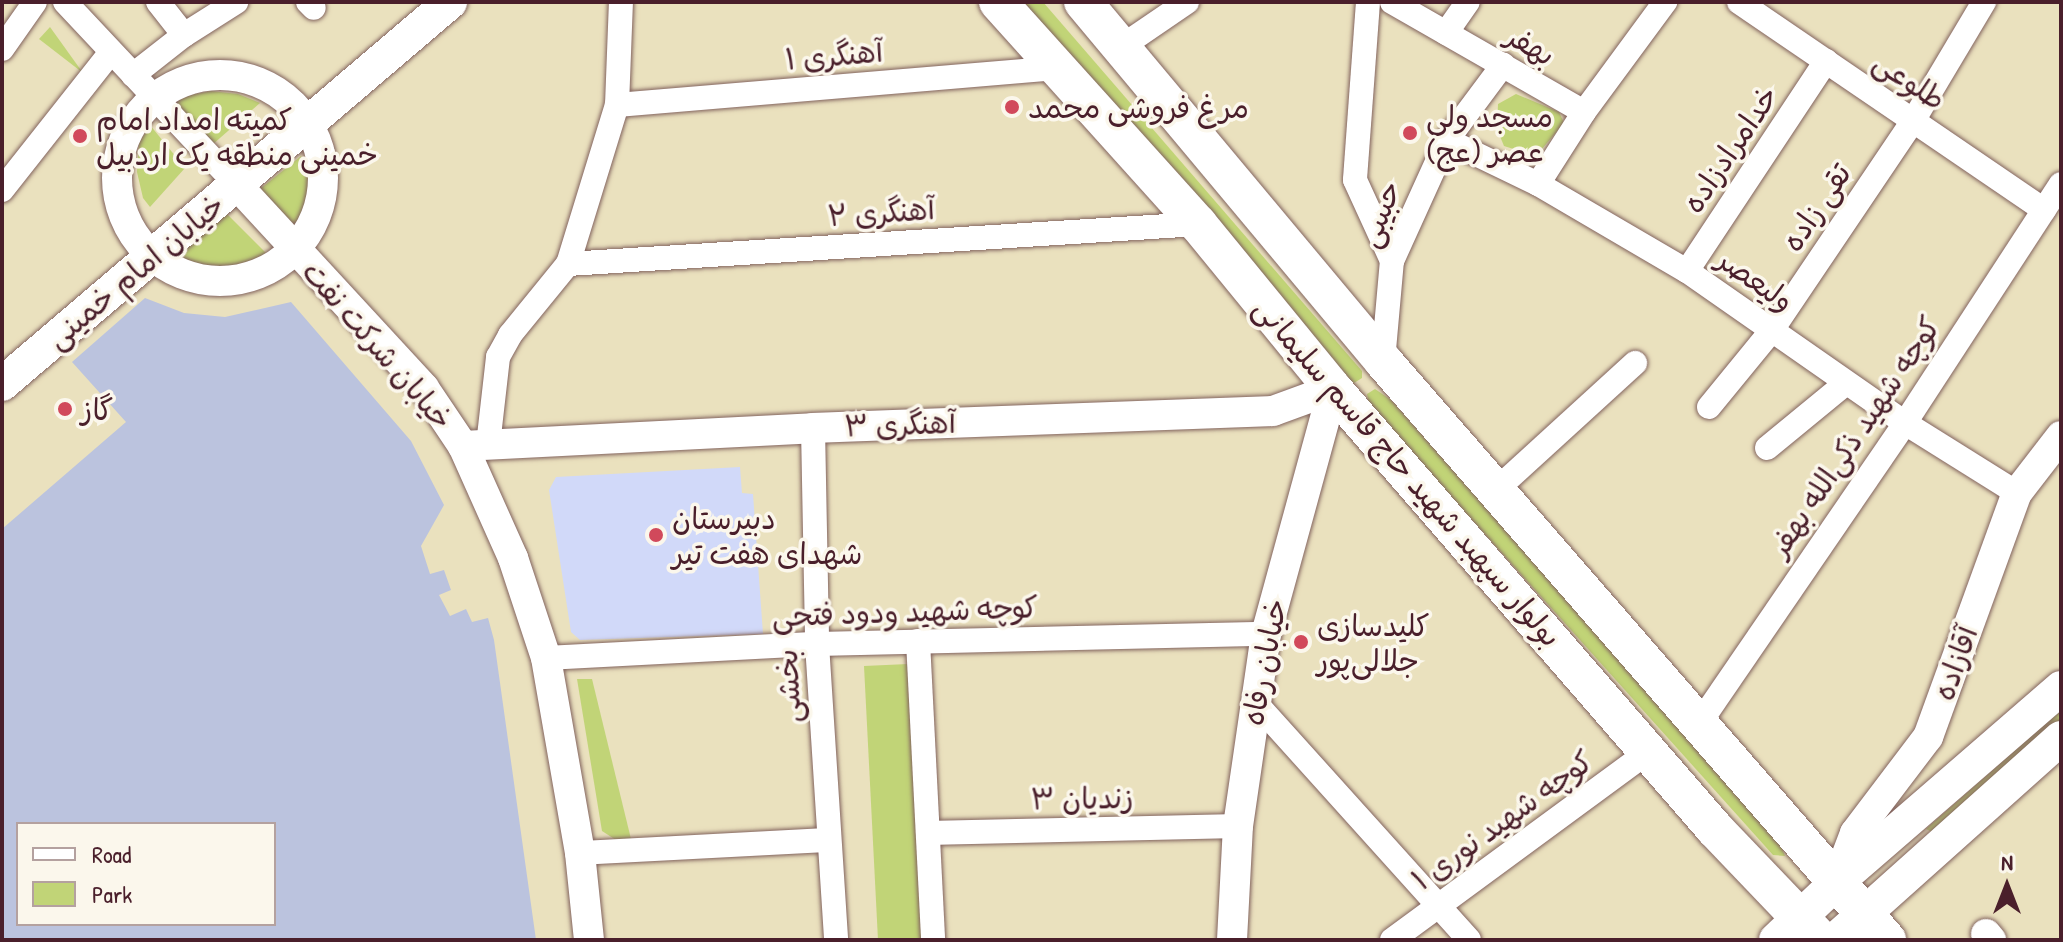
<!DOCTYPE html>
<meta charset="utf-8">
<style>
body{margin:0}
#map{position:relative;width:2063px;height:942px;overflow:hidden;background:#eae1be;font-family:"Patrick Hand","Playpen Sans Arabic",sans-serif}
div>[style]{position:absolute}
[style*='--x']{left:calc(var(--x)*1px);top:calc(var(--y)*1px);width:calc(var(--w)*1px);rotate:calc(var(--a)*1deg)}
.built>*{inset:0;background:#d1d9f9}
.industrial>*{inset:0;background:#bbc3de}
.green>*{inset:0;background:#c1d477}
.roads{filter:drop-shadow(0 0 2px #82635e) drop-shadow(0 0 2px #82635e)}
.minor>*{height:24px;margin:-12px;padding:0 12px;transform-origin:12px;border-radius:12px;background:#fff}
.tertiary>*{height:30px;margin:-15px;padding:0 15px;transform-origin:15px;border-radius:15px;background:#fff}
.tertiary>.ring{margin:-15px;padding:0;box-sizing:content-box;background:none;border:30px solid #fff;border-radius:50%}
.secondary>*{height:34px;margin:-17px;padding:0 17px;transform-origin:17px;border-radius:17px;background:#fff}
.primary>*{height:38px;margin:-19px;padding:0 19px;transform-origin:19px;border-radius:19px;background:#fff}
.dots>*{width:22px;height:22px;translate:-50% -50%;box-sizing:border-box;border:4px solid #fbf7ec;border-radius:50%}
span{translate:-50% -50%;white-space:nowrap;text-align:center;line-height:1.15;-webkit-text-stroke:7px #fbf7ec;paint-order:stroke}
.street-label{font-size:30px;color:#4a1f2b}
.poi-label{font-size:30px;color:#4a1f2b}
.left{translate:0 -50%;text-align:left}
.frame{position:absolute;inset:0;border:4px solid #4a1f2b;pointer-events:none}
.legend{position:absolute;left:16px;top:822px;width:260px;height:104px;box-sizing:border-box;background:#fbf7ec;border:2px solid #b4a19f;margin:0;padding:10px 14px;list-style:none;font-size:24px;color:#4a1f2b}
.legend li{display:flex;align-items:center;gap:16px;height:40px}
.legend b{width:40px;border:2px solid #b4a19f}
.north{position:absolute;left:1967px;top:846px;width:80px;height:80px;-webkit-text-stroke:6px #fbf7ec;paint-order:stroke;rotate:0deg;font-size:22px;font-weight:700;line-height:32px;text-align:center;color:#4a1f2b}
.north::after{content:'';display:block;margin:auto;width:28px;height:36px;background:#4a1f2b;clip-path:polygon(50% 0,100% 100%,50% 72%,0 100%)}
</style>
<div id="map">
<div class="built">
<i style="clip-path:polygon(740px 467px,742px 493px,753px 494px,763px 634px,580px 640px,571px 632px,549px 490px,556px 477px)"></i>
</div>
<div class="industrial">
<i style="clip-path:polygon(evenodd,145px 298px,184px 313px,225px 317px,291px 302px,411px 441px,444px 505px,421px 546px,430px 574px,444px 570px,451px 590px,439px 595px,450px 616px,466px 609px,472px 622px,488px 618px,494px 640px,536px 940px,2px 940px,2px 529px,126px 422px,72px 362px,145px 298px,18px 824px,274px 824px,274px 924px,18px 924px,18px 824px)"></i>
</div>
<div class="green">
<i style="clip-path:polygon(1023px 2px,1043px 2px,1362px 371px,1362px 378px,1354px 383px,1345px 375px)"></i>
<i style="clip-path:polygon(50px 27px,83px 73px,39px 39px)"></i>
<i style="clip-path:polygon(211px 91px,238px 94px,260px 103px,212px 145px,176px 103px,185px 96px)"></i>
<i style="clip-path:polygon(1516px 94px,1559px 112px,1564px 123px,1536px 156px,1504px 146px,1497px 129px,1498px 104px)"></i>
<i style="clip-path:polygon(150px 125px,185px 168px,150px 207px,143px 198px,137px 172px,139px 143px)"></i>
<i style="clip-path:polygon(301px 156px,310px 182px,305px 215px,297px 229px,260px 189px)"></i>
<i style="clip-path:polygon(226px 213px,272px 259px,241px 267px,203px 268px,172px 254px)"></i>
<i style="clip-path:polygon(1375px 389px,1391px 400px,1490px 512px,1781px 846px,1785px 856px,1773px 855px,1369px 405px,1367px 394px)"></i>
<i style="clip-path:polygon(908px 664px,922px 940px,878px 940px,864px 666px)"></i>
<i style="clip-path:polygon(577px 679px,592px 679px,631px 839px,616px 840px,602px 831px)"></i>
<i style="clip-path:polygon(2061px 710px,2061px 723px,1932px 832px,1926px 829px)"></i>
</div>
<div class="roads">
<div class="minor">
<i style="--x:65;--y:2;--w:250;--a:46.8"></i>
<i style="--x:158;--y:2;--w:42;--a:51.8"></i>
<i style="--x:308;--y:2;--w:8;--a:45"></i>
<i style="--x:1368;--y:2;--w:178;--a:94.2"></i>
<i style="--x:1355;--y:180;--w:89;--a:65.4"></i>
<i style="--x:1392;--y:2;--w:221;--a:29.8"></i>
<i style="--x:1739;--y:2;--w:369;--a:34.3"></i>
<i style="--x:1446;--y:33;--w:38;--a:-55"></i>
<i style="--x:1121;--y:47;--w:80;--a:-34.3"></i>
<i style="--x:2;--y:49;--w:57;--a:-54.9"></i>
<i style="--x:133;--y:75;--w:65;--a:-38.1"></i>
<i style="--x:184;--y:35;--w:62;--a:-32.4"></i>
<i style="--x:617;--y:105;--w:441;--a:-4.8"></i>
<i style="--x:1447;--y:140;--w:101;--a:25.8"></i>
<i style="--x:1538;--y:184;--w:173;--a:30.3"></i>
<i style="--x:1687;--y:271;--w:266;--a:34.9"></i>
<i style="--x:1905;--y:423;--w:132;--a:32"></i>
<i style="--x:1538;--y:184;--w:85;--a:-57.4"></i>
<i style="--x:1584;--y:112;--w:137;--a:-53.6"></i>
<i style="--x:2;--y:190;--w:176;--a:-51.7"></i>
<i style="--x:568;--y:264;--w:631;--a:-3.63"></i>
<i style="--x:1687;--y:271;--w:252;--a:-56.5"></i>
<i style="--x:1383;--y:361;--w:100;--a:-84.9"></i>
<i style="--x:1392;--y:261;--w:133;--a:-65.6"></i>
<i style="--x:1447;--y:140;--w:94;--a:-53.3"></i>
<i style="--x:1709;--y:407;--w:99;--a:-50.7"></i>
<i style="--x:1772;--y:330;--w:252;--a:-56"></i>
<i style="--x:1913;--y:121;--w:139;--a:-59.2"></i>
<i style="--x:813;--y:428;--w:216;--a:88.9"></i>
<i style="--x:817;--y:644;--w:297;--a:86.3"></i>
<i style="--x:488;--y:445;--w:89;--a:-83.5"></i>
<i style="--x:498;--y:357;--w:25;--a:-61"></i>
<i style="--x:510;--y:335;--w:92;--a:-50.8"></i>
<i style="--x:568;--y:264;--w:166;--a:-72.9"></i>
<i style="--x:617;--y:105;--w:103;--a:-87.8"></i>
<i style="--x:1767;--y:448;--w:102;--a:-39.4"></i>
<i style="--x:1497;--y:489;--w:187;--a:-42.4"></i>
<i style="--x:918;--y:641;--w:299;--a:87.1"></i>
<i style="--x:546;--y:658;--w:271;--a:-3"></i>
<i style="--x:817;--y:644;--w:449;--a:-1.3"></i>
<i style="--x:1254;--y:701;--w:321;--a:48"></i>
<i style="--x:1699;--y:724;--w:365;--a:-55.6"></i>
<i style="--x:1905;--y:423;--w:285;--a:-56.9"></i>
<i style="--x:928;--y:833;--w:310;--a:-1.3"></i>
<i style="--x:580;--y:853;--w:249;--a:-3"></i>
<i style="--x:1392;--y:940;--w:319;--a:-36.3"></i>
</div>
<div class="tertiary">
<i class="ring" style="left:117px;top:75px;width:176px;height:176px"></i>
<i style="--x:236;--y:184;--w:277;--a:47.3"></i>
<i style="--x:424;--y:388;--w:70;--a:56.1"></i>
<i style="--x:463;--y:446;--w:123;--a:65.9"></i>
<i style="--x:513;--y:558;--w:105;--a:71.7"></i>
<i style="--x:546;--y:658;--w:198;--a:80.1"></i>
<i style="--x:580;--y:853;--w:87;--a:84.1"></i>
<i style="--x:463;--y:446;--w:350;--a:-2.9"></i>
<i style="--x:813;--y:428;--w:460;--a:-2.1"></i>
<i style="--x:1273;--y:411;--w:64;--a:-20.1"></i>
<i style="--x:1836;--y:883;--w:53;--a:-69.2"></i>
<i style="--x:1855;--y:833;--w:121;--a:-52.8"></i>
<i style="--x:1928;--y:737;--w:260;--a:-70"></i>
<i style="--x:2017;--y:493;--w:72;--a:-52.3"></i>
<i style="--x:1986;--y:934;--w:8;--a:50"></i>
<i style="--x:1232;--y:940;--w:114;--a:-87"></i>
<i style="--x:1238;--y:826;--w:194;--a:-81.7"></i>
<i style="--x:1266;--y:634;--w:254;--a:-74.7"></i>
</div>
<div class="secondary">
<i style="--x:2;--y:384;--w:589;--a:-40.45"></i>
<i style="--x:1776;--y:940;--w:83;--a:-43.5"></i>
<i style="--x:1836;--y:883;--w:298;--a:-40.9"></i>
<i style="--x:1835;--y:940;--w:303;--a:-41.8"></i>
</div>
<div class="primary">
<i style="--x:998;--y:2;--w:299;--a:48"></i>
<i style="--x:1198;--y:224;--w:213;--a:50.7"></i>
<i style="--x:1333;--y:389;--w:583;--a:49.04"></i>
<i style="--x:1715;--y:829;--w:153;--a:46.3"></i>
<i style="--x:1083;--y:2;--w:468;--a:50.1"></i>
<i style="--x:1383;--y:361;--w:768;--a:48.96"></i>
</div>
</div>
<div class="dots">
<i style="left:1012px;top:107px;background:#d1495b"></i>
<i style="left:1410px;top:133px;background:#d1495b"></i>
<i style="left:80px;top:136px;background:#d1495b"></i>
<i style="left:65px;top:409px;background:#d1495b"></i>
<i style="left:656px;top:535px;background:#d1495b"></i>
<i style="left:1301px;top:642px;background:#d1495b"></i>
</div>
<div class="street-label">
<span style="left:1531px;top:45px;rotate:30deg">بهفر</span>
<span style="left:834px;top:55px;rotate:-5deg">آهنگری ۱</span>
<span style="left:1910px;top:80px;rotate:34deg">طلوعی</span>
<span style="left:1730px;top:149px;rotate:-56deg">خدامرادزاده</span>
<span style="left:1816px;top:207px;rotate:-56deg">تقی زاده</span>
<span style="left:881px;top:212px;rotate:-4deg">آهنگری ۲</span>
<span style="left:1379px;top:214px;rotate:-69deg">حبیبی</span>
<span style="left:135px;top:271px;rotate:-40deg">خیابان امام خمینی</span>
<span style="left:1756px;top:280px;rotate:35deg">ولیعصر</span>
<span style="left:378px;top:345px;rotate:49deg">خیابان شرکت نفت</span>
<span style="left:900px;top:424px;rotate:-2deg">آهنگری ۳</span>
<span style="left:1854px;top:436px;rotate:-56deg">کوچه شهید ذکی‌الله بهفر</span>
<span style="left:1408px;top:472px;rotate:49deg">بولوار سپهبد شهید حاج قاسم سلیمانی</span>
<span style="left:905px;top:611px;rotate:-2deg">کوچه شهید ودود فتحی</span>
<span style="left:1264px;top:662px;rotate:-79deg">خیابان رفاه</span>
<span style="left:1955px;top:663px;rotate:-70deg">آقازاده</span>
<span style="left:788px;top:686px;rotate:-93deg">بخشی</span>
<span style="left:1082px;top:798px;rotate:-1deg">زندیان ۳</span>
<span style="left:1502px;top:820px;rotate:-36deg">کوچه شهید نوری ۱</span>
</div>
<div class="poi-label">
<span class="left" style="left:1028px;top:107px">مرغ فروشی محمد</span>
<span class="left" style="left:1426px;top:133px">مسجد ولی<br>عصر (عج)</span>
<span class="left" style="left:96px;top:136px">کمیته امداد امام<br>خمینی منطقه یک اردبیل</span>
<span class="left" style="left:81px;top:409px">گاز</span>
<span class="left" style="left:672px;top:535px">دبیرستان<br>شهدای هفت تیر</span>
<span class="left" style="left:1317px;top:642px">کلیدسازی<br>جلالی‌پور</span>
</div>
<div class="frame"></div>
<ul class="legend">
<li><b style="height:10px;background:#fff"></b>Road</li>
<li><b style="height:22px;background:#c1d477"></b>Park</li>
</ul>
<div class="north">N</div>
</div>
